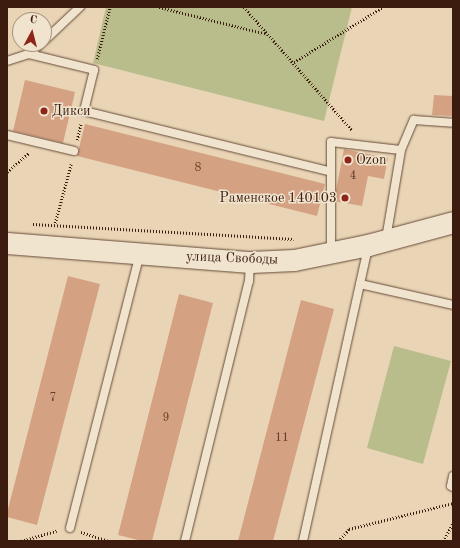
<!DOCTYPE html>
<meta charset="utf-8">
<style>
body{margin:0}
#map{position:relative;width:460px;height:548px;overflow:hidden;background:#e9d5b5;font-family:"Old Standard TT",serif}
div>[style]{position:absolute}
[style*='--x']{left:calc(var(--x)*1px);top:calc(var(--y)*1px);width:calc(var(--w)*1px);rotate:calc(var(--a)*1deg)}
.green>*{inset:0;background:#b9bc8b}
.building>*{inset:0;background:#d5a183}
.path>*{height:2.5px;margin-top:-1.25px;transform-origin:0;background:repeating-linear-gradient(90deg,#3b1c0e 0 1px,transparent 0 3px)}
.roads{filter:drop-shadow(0 0 1px #664a38) drop-shadow(0 0 1px #664a38)}
.service>*{height:8px;margin:-4px;padding:0 4px;transform-origin:4px;border-radius:4px;background:#f1e4cf}
.tertiary>*{height:21px;margin:-10.5px;padding:0 10.5px;transform-origin:10.5px;border-radius:10.5px;background:#f1e4cf}
.dots>*{width:11px;height:11px;translate:-50% -50%;box-sizing:border-box;border:2px solid #f1e4cf;border-radius:50%}
span{translate:-50% -50%;white-space:nowrap;text-align:center;line-height:1.15;-webkit-text-stroke:3px #f1e4cf;paint-order:stroke}
.number-label{font-size:12px;color:#623d2b}
.number-label span{-webkit-text-stroke-width:0}
.poi-label{font-size:14px;color:#3b1c0e}
.left{translate:0 -50%;text-align:left}
.right{translate:-100% -50%;text-align:right}
.street-label{font-size:14px;color:#3b1c0e}
.frame{position:absolute;inset:0;border:8px solid #3b1c0e;pointer-events:none}
.north{position:absolute;left:12px;top:12px;width:40px;height:40px;box-sizing:border-box;background:#f1e4cf;border:1px solid #a89482;border-radius:50%;rotate:7deg;font-size:11px;font-weight:700;line-height:16px;text-align:center;color:#3b1c0e}
.north::after{content:'';display:block;margin:auto;width:14px;height:18px;background:#8f2418;clip-path:polygon(50% 0,100% 100%,50% 72%,0 100%)}
</style>
<div id="map">
<div class="green">
<i style="clip-path:polygon(106px 7px,352px 7px,324px 121px,93px 63px)"></i>
<i style="clip-path:polygon(394px 346px,451px 361px,423px 464px,367px 448px)"></i>
</div>
<div class="building">
<i style="clip-path:polygon(25px 80px,75px 92px,63px 143px,13px 131px)"></i>
<i style="clip-path:polygon(434px 95px,453px 96px,453px 116px,432px 115px)"></i>
<i style="clip-path:polygon(85px 124px,325px 184px,317px 216px,77px 156px)"></i>
<i style="clip-path:polygon(344px 149px,388px 158px,384px 179px,368px 176px,362px 206px,334px 201px)"></i>
<i style="clip-path:polygon(68px 276px,100px 284px,37px 525px,7px 517px,7px 513px)"></i>
<i style="clip-path:polygon(179px 294px,213px 303px,152px 541px,142px 541px,118px 535px)"></i>
<i style="clip-path:polygon(301px 300px,334px 309px,273px 541px,238px 541px)"></i>
</div>
<div class="path">
<i style="--x:159;--y:7;--w:111;--a:14"></i>
<i style="--x:244;--y:7;--w:165;--a:48.7"></i>
<i style="--x:97;--y:59;--w:54;--a:-76"></i>
<i style="--x:294;--y:62;--w:105;--a:-31.7"></i>
<i style="--x:77;--y:140;--w:17;--a:-77"></i>
<i style="--x:7;--y:172;--w:29;--a:-41"></i>
<i style="--x:55;--y:223;--w:61;--a:-74.8"></i>
<i style="--x:33;--y:224;--w:261;--a:3.3"></i>
<i style="--x:81;--y:532;--w:28;--a:18"></i>
<i style="--x:21;--y:541;--w:37;--a:-16"></i>
<i style="--x:338;--y:541;--w:16;--a:-47"></i>
<i style="--x:349;--y:529;--w:107;--a:-14"></i>
<i style="--x:443;--y:541;--w:21;--a:-61"></i>
</div>
<div class="roads">
<div class="service">
<i style="--x:44;--y:41;--w:50;--a:-43.4"></i>
<i style="--x:29;--y:54;--w:67;--a:13.8"></i>
<i style="--x:94;--y:70;--w:42;--a:103.7"></i>
<i style="--x:84;--y:111;--w:252;--a:13.8"></i>
<i style="--x:7;--y:61;--w:23;--a:-18"></i>
<i style="--x:29;--y:54;--w:16;--a:-40"></i>
<i style="--x:7;--y:135;--w:69;--a:13.4"></i>
<i style="--x:386;--y:239;--w:90;--a:-80.4"></i>
<i style="--x:401;--y:150;--w:33;--a:-67"></i>
<i style="--x:414;--y:120;--w:39;--a:4"></i>
<i style="--x:331;--y:253;--w:111;--a:-90"></i>
<i style="--x:331;--y:142;--w:70;--a:6.5"></i>
<i style="--x:360;--y:284;--w:95;--a:12.7"></i>
<i style="--x:453;--y:476;--w:10;--a:101"></i>
<i style="--x:451;--y:486;--w:2;--a:27"></i>
<i style="--x:70;--y:528;--w:283;--a:-75.7"></i>
<i style="--x:185;--y:541;--w:268;--a:-76.2"></i>
<i style="--x:249;--y:281;--w:19;--a:-87"></i>
<i style="--x:303;--y:541;--w:301;--a:-77.5"></i>
</div>
<div class="tertiary">
<i style="--x:7;--y:243;--w:244;--a:4.5"></i>
<i style="--x:250;--y:262;--w:44;--a:-2.6"></i>
<i style="--x:294;--y:260;--w:76;--a:-11.5"></i>
<i style="--x:368;--y:245;--w:88;--a:-15.1"></i>
</div>
</div>
<div class="dots">
<i style="left:44px;top:111px;background:#8f2418"></i>
<i style="left:348px;top:160px;background:#8f2418"></i>
<i style="left:345px;top:198px;background:#8f2418"></i>
</div>
<div class="number-label">
<span style="left:198px;top:169px">8</span>
<span style="left:353px;top:177px">4</span>
<span style="left:53px;top:399px">7</span>
<span style="left:166px;top:419px">9</span>
<span style="left:282px;top:439px">11</span>
</div>
<div class="poi-label">
<span class="left" style="left:52px;top:111px">Дикси</span>
<span class="left" style="left:356px;top:160px">Ozon</span>
<span class="right" style="left:337px;top:198px">Раменское 140103</span>
</div>
<div class="street-label">
<span style="left:232px;top:258px;rotate:2deg">улица Свободы</span>
</div>
<div class="frame"></div>
<div class="north">С</div>
</div>
